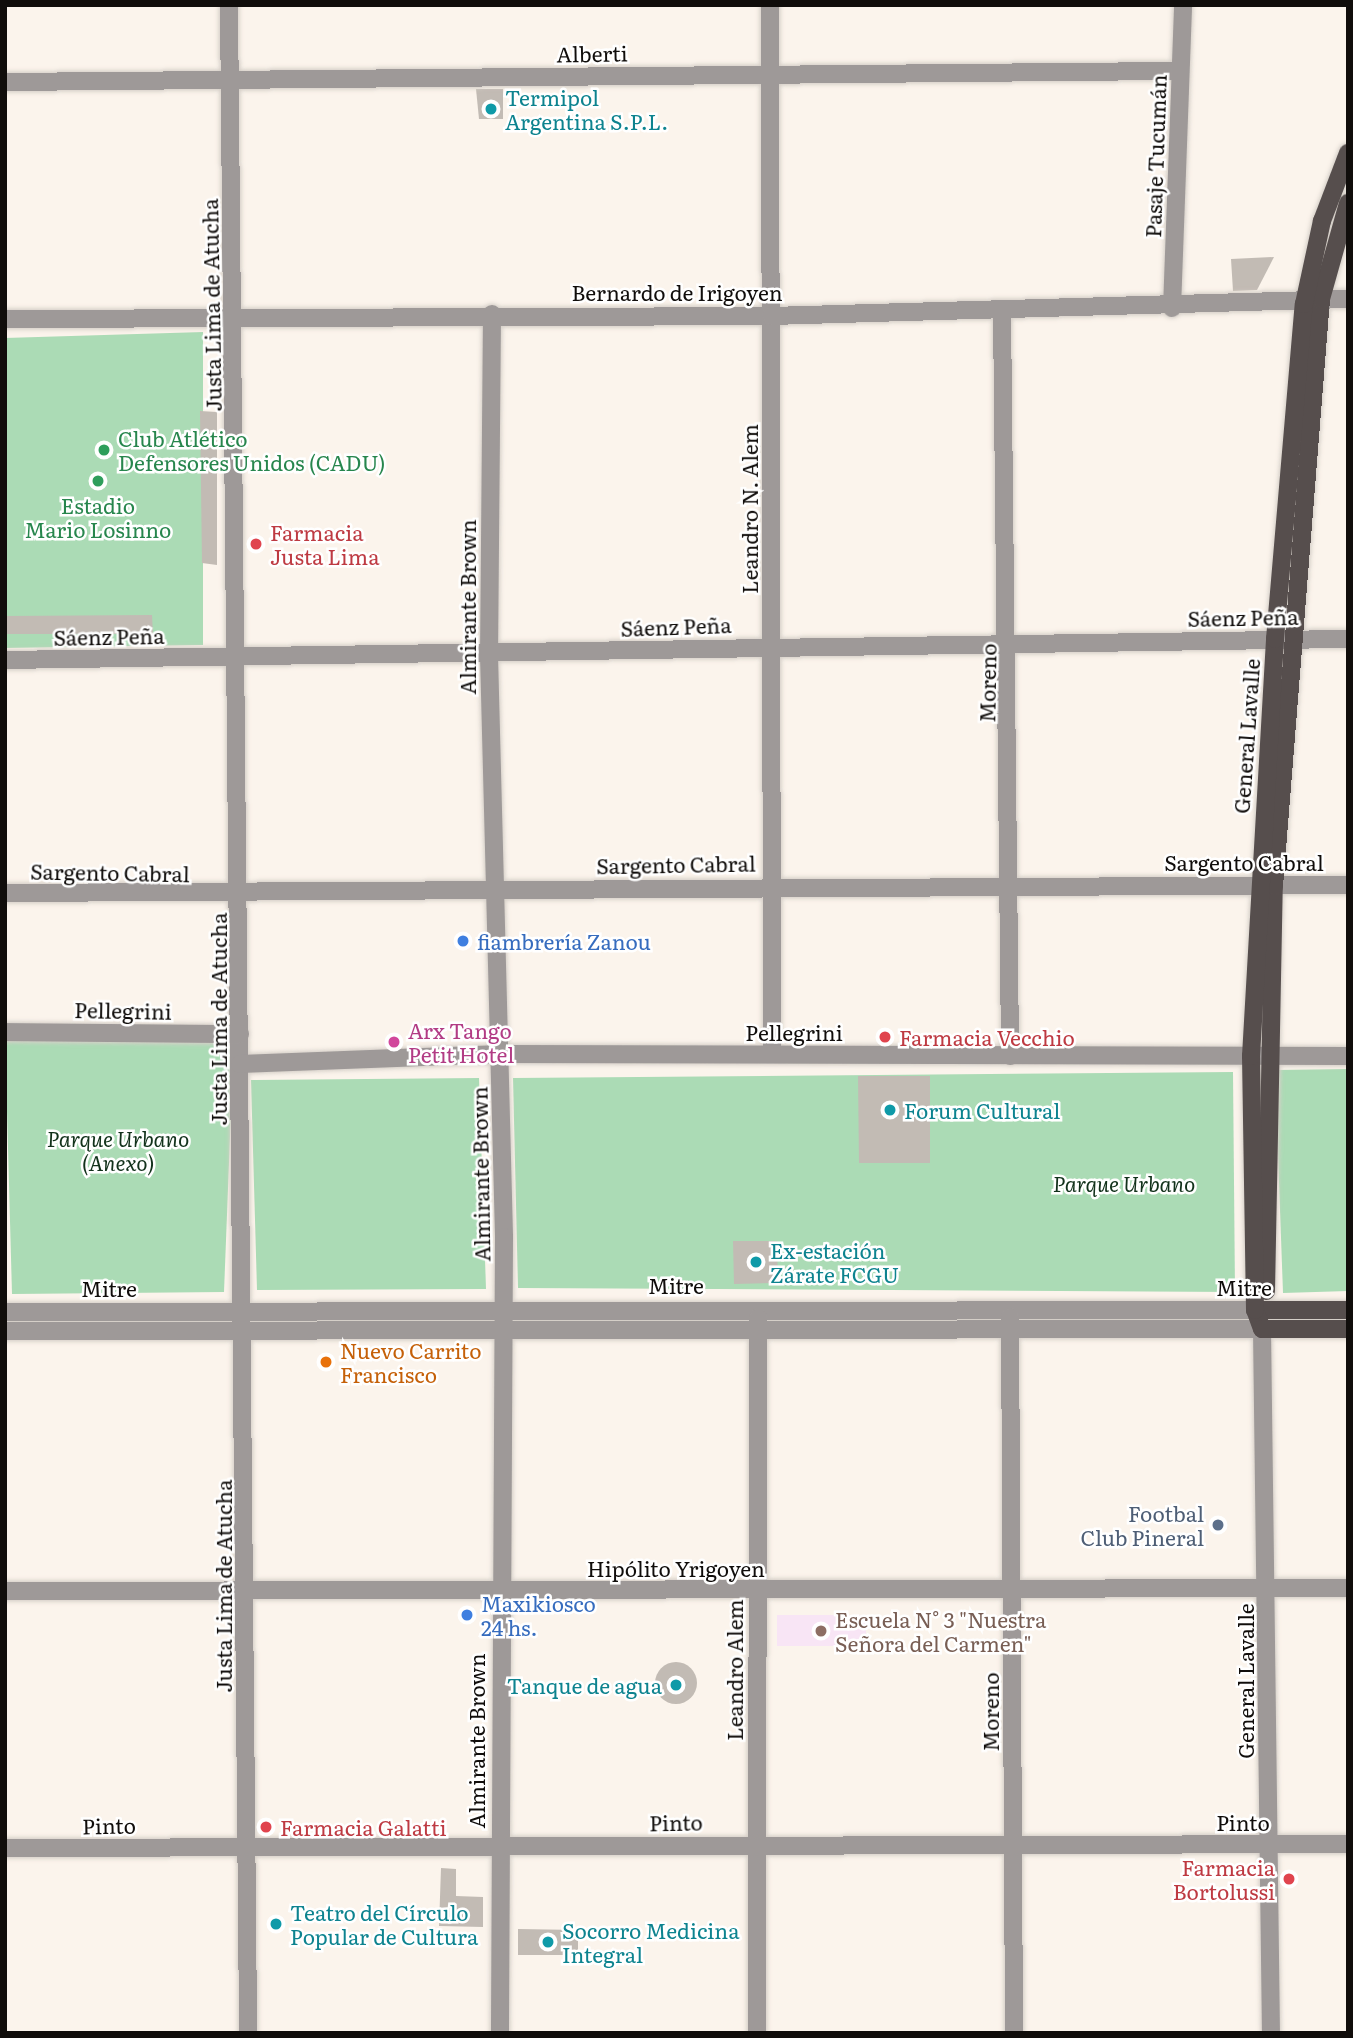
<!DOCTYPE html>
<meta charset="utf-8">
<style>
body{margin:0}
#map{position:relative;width:1353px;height:2038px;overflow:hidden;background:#fbf4ec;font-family:Literata,serif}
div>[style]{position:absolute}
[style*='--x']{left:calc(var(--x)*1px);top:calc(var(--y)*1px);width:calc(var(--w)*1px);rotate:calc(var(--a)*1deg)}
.education>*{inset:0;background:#f8e5f5}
.green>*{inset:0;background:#abdbb5}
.building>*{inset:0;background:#c2bbb4}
.round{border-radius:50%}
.roads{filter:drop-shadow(0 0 2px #d5cfc8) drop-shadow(0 0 2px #d5cfc8)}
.minor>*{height:18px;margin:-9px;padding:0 9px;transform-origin:9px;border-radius:9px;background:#9e9998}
.major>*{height:18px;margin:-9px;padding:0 9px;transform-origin:9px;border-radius:9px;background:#564e4d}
.dots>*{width:19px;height:19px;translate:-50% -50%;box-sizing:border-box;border:4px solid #fff;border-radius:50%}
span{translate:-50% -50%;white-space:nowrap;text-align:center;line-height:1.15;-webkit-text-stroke:5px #fff;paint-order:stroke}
.street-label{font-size:21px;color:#100d0b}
.culture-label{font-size:21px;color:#0d838f}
.left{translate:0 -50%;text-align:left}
.right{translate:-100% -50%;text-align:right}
.leisure-label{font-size:21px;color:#27864d}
.health-label{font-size:21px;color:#be3a42}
.shop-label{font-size:21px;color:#366cbe}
.hotel-label{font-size:21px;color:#b23c85}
.park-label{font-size:21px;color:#12321b;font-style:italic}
.food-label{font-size:21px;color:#c56008}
.service-label{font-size:21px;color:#4e5e75}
.education-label{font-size:21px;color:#785e54}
.frame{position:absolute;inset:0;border:7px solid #100d0b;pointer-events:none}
</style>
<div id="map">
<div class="education">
<i style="clip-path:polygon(777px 1615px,866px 1615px,866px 1646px,777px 1646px)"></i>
</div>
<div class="green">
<i style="clip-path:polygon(203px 332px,203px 645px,5px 648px,5px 338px)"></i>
<i style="clip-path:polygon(234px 1034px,224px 1292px,12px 1294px,5px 1038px)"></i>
<i style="clip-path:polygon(1348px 1069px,1348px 1291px,1283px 1293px,1275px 1070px)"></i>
<i style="clip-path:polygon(1233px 1072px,1235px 1292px,518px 1288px,513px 1078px)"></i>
<i style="clip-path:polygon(479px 1078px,486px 1289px,257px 1290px,251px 1080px)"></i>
</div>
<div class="building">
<i style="clip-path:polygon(476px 89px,503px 89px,503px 119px,479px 119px)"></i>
<i style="clip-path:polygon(1274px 257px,1257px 290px,1233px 291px,1231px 259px)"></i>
<i style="clip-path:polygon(200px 411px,217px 412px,217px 565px,202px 563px)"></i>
<i style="clip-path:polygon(152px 615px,153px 634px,5px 634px,5px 616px)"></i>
<i style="clip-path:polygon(858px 1076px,930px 1076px,930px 1163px,859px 1163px)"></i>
<i style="clip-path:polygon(733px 1241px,777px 1241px,778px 1283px,734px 1284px)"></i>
<i class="round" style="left:655px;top:1662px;width:42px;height:42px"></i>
<i style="clip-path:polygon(441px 1868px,456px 1869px,456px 1896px,483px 1897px,483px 1927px,439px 1926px)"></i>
<i style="clip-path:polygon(518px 1929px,578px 1930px,578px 1955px,518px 1955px)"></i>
</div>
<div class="roads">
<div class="minor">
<i style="--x:229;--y:5;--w:2028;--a:89.46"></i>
<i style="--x:770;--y:5;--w:1049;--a:89.89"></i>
<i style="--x:5;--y:82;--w:1175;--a:-0.54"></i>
<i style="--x:1172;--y:308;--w:303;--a:-87.9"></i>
<i style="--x:1002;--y:311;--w:745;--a:89.38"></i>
<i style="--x:492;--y:314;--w:341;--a:90.5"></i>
<i style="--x:489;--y:655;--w:582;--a:88.52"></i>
<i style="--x:504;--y:1237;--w:796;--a:90.29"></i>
<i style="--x:5;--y:319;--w:766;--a:-0.22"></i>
<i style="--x:771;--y:316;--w:577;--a:-1.69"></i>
<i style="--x:5;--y:660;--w:1343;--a:-0.9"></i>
<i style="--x:5;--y:893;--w:1343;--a:-0.34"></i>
<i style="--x:5;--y:1032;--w:235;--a:0.5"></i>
<i style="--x:240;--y:1064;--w:261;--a:-2.2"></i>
<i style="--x:501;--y:1054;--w:847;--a:0.14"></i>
<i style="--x:5;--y:1312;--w:1250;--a:-0.09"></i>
<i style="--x:1010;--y:1317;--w:716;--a:89.68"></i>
<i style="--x:5;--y:1331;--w:1257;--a:-0.09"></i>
<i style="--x:1262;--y:1329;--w:704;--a:89.27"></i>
<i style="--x:5;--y:1591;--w:1343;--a:-0.13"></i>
<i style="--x:5;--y:1848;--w:1343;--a:-0.17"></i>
<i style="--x:757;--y:2033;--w:715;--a:-89.92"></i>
</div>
<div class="major">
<i style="--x:1266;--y:1291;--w:405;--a:-88.9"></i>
<i style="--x:1274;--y:886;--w:589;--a:-85.42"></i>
<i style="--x:1321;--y:299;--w:100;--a:-74.3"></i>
<i style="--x:1255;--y:1310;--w:93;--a:0"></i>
<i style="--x:1262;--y:1329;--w:20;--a:-110"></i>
<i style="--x:1255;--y:1310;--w:254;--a:-90.9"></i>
<i style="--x:1251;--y:1056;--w:418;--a:-86.7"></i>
<i style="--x:1275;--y:639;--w:336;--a:-85.1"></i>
<i style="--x:1304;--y:304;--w:85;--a:-77.8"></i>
<i style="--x:1322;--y:221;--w:73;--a:-69.1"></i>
<i style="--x:1262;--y:1329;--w:86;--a:0"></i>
</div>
</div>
<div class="dots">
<i style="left:491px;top:109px;background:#0f9aa8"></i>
<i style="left:104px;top:450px;background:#2e9e5b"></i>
<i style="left:98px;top:481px;background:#2e9e5b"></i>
<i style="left:256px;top:544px;background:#e0444e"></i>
<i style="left:463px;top:941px;background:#3f7fe0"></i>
<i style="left:885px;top:1037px;background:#e0444e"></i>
<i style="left:394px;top:1042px;background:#d1479c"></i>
<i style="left:890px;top:1110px;background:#0f9aa8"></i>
<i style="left:756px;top:1262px;background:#0f9aa8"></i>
<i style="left:326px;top:1362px;background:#e8710a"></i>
<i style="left:1218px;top:1525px;background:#5c6f8a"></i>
<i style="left:467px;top:1615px;background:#3f7fe0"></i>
<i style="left:821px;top:1631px;background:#8d6e63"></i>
<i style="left:676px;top:1685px;background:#0f9aa8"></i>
<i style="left:266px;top:1827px;background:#e0444e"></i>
<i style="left:1289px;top:1879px;background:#e0444e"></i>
<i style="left:276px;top:1924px;background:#0f9aa8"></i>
<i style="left:548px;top:1942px;background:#0f9aa8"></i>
</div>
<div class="street-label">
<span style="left:592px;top:53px;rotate:-1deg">Alberti</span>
<span style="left:1155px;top:156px;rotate:-88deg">Pasaje Tucumán</span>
<span style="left:677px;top:292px">Bernardo de Irigoyen</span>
<span style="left:211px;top:305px;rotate:-91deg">Justa Lima de Atucha</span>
<span style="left:749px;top:509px;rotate:-90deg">Leandro N. Alem</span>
<span style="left:467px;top:607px;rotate:-90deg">Almirante Brown</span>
<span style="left:1243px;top:617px;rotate:-1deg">Sáenz Peña</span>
<span style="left:676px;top:626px;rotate:-2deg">Sáenz Peña</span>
<span style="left:109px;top:636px;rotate:-1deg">Sáenz Peña</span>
<span style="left:987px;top:683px;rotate:-89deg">Moreno</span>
<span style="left:1246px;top:736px;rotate:-86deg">General Lavalle</span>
<span style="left:1244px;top:862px">Sargento Cabral</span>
<span style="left:676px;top:864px;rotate:-1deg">Sargento Cabral</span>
<span style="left:110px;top:872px;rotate:1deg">Sargento Cabral</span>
<span style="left:123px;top:1010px;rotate:1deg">Pellegrini</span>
<span style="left:218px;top:1019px;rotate:-90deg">Justa Lima de Atucha</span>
<span style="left:794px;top:1032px">Pellegrini</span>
<span style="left:480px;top:1174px;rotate:-91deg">Almirante Brown</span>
<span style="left:676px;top:1285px">Mitre</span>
<span style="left:1244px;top:1287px">Mitre</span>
<span style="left:109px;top:1288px">Mitre</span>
<span style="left:676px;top:1568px">Hipólito Yrigoyen</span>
<span style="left:223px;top:1586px;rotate:-90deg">Justa Lima de Atucha</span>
<span style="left:734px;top:1670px;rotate:-90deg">Leandro Alem</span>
<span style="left:1245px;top:1681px;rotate:-90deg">General Lavalle</span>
<span style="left:990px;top:1712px;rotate:-90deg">Moreno</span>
<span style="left:476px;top:1741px;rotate:-90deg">Almirante Brown</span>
<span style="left:676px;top:1822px;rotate:-1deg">Pinto</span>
<span style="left:1243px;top:1822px">Pinto</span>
<span style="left:109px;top:1825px;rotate:-1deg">Pinto</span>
</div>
<div class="culture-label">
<span class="left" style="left:505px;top:109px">Termipol<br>Argentina S.P.L.</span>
<span class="left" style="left:904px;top:1110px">Forum Cultural</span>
<span class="left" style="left:770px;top:1262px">Ex-estación<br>Zárate FCGU</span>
<span class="right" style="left:662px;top:1685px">Tanque de agua</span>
<span class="left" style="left:290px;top:1924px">Teatro del Círculo<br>Popular de Cultura</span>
<span class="left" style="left:562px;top:1942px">Socorro Medicina<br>Integral</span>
</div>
<div class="leisure-label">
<span class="left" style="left:118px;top:450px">Club Atlético<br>Defensores Unidos (CADU)</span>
<span style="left:98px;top:517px">Estadio<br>Mario Losinno</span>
</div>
<div class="health-label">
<span class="left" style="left:270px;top:544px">Farmacia<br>Justa Lima</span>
<span class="left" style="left:899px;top:1037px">Farmacia Vecchio</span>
<span class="left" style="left:280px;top:1827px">Farmacia Galatti</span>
<span class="right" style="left:1275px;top:1879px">Farmacia<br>Bortolussi</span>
</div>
<div class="shop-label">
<span class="left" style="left:477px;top:941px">fiambrería Zanou</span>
<span class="left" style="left:481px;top:1615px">Maxikiosco<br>24 hs.</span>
</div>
<div class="hotel-label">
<span class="left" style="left:408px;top:1042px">Arx Tango<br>Petit Hotel</span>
</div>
<div class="park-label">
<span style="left:118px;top:1150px">Parque Urbano<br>(Anexo)</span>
<span style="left:1124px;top:1183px">Parque Urbano</span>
</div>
<div class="food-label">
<span class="left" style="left:340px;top:1362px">Nuevo Carrito<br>Francisco</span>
</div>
<div class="service-label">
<span class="right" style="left:1204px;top:1525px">Footbal<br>Club Pineral</span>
</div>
<div class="education-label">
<span class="left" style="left:835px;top:1631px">Escuela N° 3 "Nuestra<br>Señora del Carmen"</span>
</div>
<div class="frame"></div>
</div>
